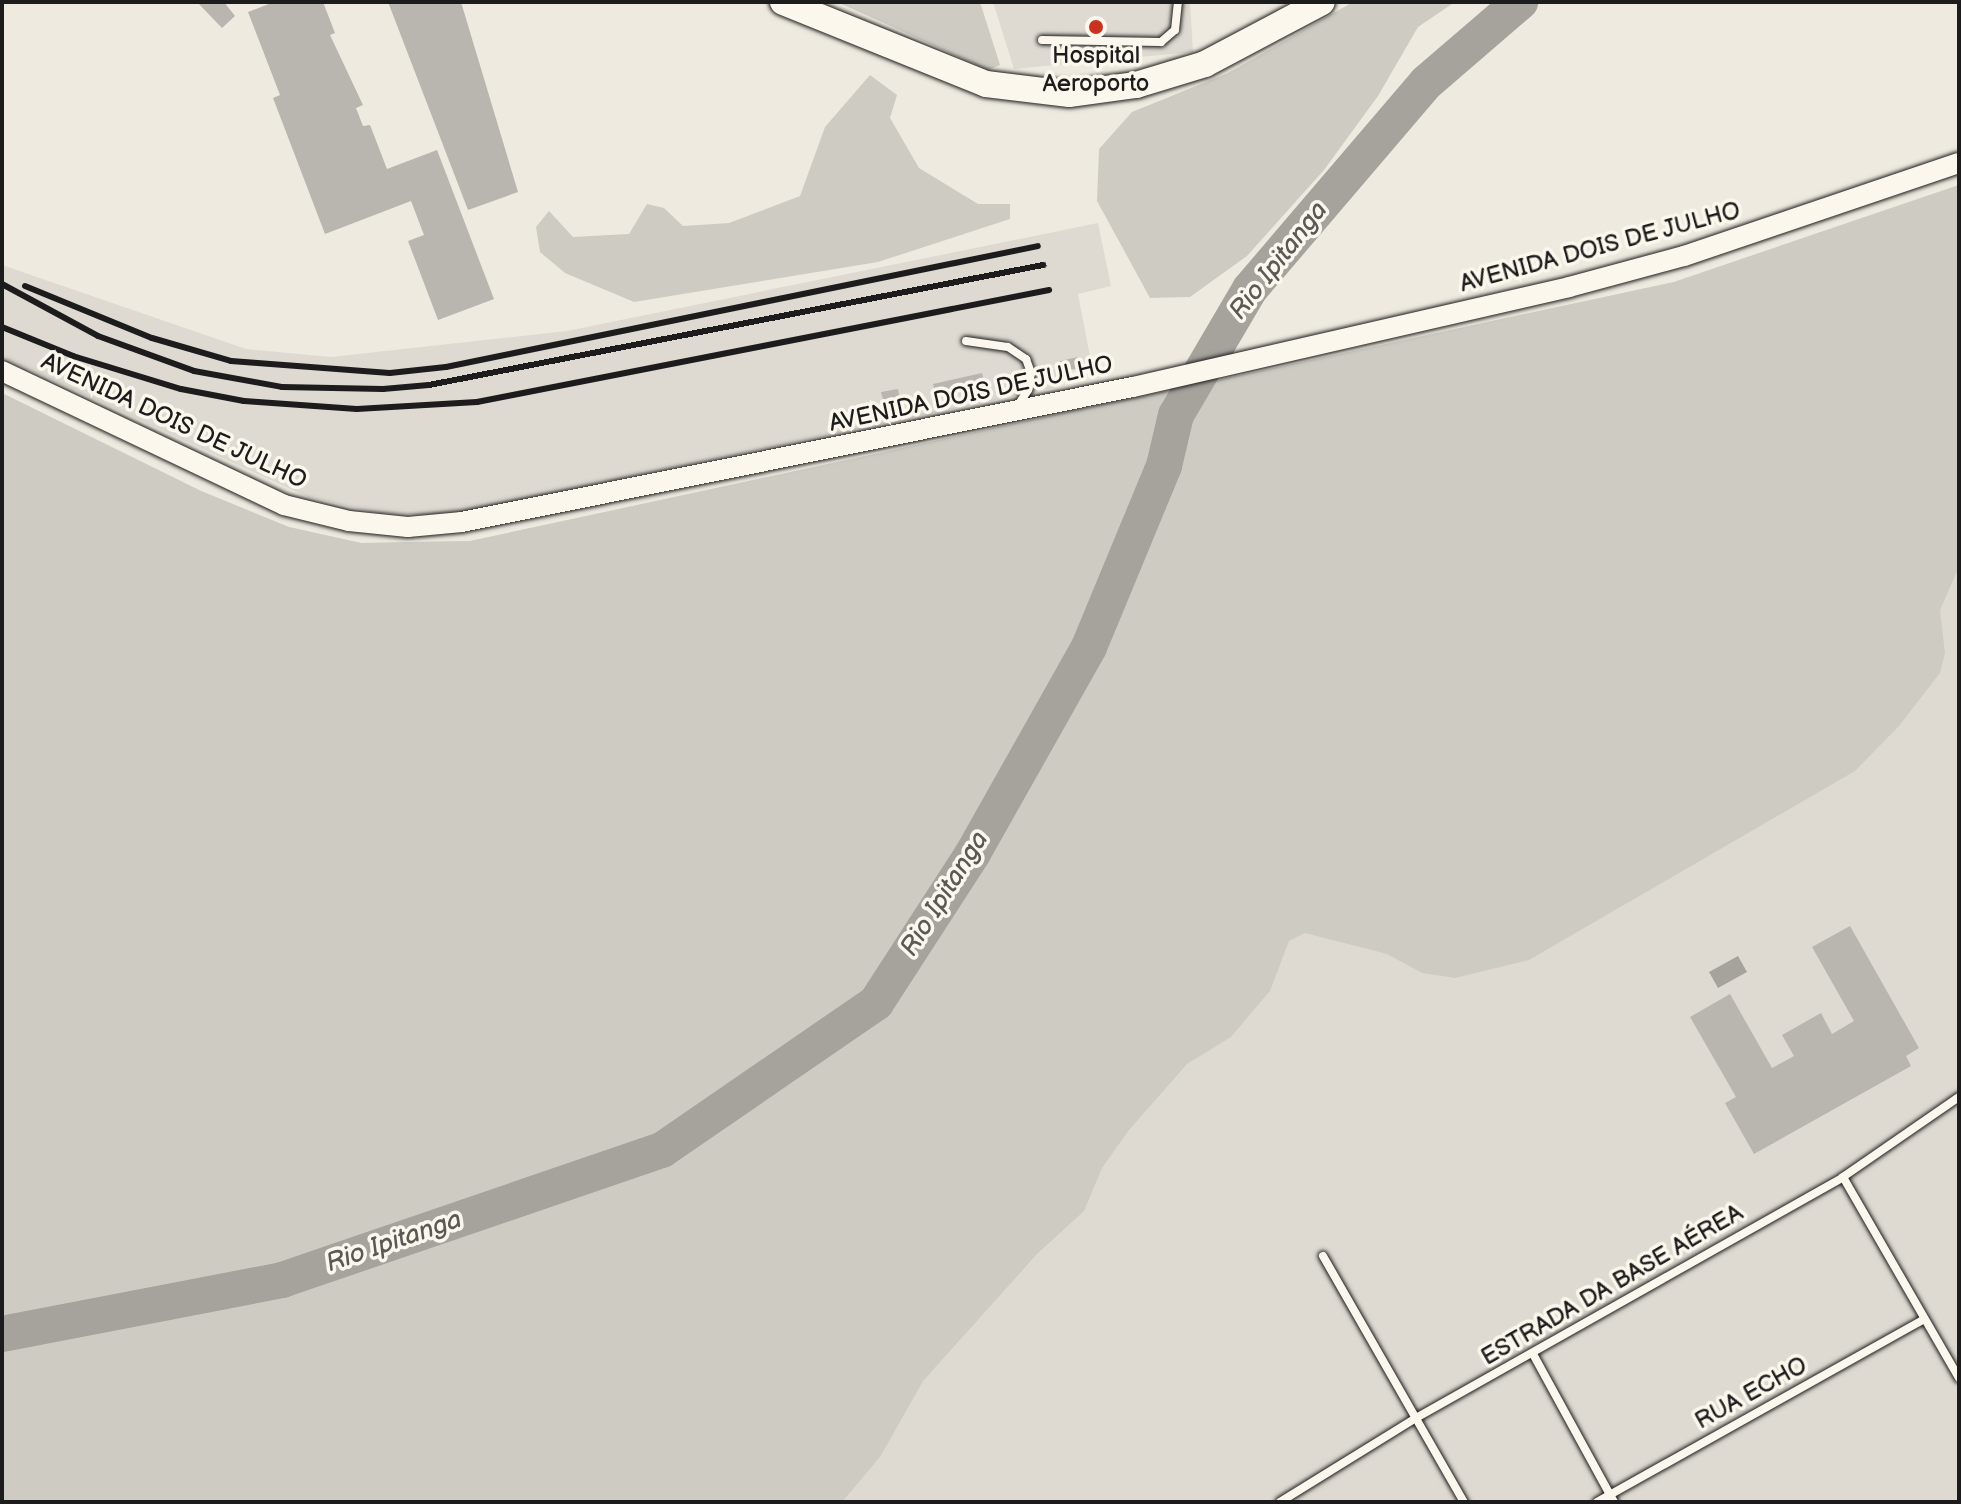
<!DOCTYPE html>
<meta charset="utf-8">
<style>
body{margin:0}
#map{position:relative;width:1961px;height:1504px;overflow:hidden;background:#eeeadf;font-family:"Balsamiq Sans",sans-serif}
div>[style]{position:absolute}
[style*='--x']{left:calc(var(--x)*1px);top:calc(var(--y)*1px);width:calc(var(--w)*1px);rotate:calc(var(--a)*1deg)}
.built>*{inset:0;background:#dedad1}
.green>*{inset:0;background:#ceccc2}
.water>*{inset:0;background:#a6a39d}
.river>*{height:36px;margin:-18px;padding:0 18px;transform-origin:18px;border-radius:18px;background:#a6a39d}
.building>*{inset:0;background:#b9b6af}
.roads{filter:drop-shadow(0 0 2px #1c1c1c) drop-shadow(0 0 2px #1c1c1c)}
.service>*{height:8px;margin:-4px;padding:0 4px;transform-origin:4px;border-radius:4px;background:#fbf7ec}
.tertiary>*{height:20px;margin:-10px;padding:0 10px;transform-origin:10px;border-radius:10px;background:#fbf7ec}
.primary>*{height:26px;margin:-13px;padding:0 13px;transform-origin:13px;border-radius:13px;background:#fbf7ec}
.rail>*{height:6px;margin:-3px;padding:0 3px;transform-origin:3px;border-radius:3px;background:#1c1c1c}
.dots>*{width:22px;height:22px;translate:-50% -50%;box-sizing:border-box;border:4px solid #fbf7ec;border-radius:50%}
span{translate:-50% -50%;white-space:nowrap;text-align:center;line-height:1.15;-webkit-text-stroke:7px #fbf7ec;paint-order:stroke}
.poi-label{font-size:24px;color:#1c1c1c}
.street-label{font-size:24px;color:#1c1c1c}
.water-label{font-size:26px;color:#5a5956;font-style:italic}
.frame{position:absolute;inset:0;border:4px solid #1c1c1c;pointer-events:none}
</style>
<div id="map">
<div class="built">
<i style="clip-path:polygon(993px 2px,1190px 2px,1193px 52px,1014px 69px)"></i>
<i style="clip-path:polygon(1959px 185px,1959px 1502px,2px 1502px,2px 393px,201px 491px,289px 527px,361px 543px,470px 541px,1674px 282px)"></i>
<i style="clip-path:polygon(1098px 223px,1111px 286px,1078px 294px,1092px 367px,1056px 375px,1057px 387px,446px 515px,378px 513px,308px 497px,2px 357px,2px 265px,246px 349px,331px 357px,567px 331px)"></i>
</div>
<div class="green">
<i style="clip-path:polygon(837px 2px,980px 2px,1000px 65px,988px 70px)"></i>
<i style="clip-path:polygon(1353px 2px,1455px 2px,1418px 27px,1378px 96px,1324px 170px,1247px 256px,1190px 297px,1150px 298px,1097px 201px,1099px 149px,1132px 112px,1228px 73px)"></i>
<i style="clip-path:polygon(870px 75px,897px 95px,890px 118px,919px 168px,978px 204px,1010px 204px,1010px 219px,878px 262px,634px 302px,565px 273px,540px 252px,536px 227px,549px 211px,573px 237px,609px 235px,629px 234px,647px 204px,664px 208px,683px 226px,729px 223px,800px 196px,825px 127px)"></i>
<i style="clip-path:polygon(1959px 185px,1959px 567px,1940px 610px,1945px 653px,1940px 673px,1899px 726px,1855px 771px,1529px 960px,1455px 978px,1422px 973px,1387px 954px,1305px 933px,1289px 941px,1270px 991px,1231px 1037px,1187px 1064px,1129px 1130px,1102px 1168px,1084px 1211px,1037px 1254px,923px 1381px,880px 1457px,842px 1502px,2px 1502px,2px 393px,201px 491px,289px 527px,361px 543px,470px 541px,1674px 282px)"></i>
</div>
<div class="water">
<i style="clip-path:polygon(1738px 956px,1747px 972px,1718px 988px,1709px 972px)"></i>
</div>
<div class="river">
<i style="--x:2;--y:1334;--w:285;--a:-10.9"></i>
<i style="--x:282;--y:1280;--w:402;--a:-18.9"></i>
<i style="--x:662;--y:1150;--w:260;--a:-34.5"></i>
<i style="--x:876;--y:1003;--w:179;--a:-57.1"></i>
<i style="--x:973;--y:853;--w:236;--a:-60.6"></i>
<i style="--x:1089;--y:647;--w:196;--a:-67.5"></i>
<i style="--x:1164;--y:466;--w:52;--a:-76.8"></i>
<i style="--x:1176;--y:415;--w:146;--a:-59.6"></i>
<i style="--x:1250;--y:289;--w:272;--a:-49.5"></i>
<i style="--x:1427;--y:82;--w:123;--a:-40.7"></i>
</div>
<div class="building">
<i style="clip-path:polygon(197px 2px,224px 2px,235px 16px,222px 28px)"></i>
<i style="clip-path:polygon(274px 2px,323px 2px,335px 33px,330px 35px,363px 105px,356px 108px,363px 126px,370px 125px,387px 169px,437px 150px,494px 299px,438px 320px,408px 241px,424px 235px,411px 201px,325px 234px,273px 98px,280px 95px,248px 12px)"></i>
<i style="clip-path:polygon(388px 2px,461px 2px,518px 192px,468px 210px)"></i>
<i style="clip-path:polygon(1078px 357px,1080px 368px,1062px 371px,1060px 361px)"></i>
<i style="clip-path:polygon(982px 373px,985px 385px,936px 396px,933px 384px)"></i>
<i style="clip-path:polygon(898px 389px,900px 400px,884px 403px,881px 392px)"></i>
<i style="clip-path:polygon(1850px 926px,1919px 1048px,1906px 1056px,1911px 1066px,1754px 1154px,1725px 1103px,1736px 1097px,1690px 1017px,1730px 994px,1772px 1068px,1794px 1056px,1782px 1035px,1821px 1013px,1832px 1034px,1854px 1021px,1812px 947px)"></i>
</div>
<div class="roads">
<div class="service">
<i style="--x:1042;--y:40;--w:119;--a:1"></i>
<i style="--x:1161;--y:42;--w:18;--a:-41"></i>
<i style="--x:1175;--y:30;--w:28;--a:-84"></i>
<i style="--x:966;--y:341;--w:42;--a:8.1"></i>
<i style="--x:1008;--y:347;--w:22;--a:34"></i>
<i style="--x:1026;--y:359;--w:15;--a:70"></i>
<i style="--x:1031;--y:373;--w:17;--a:100"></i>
<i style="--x:1028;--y:390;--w:20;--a:123"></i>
<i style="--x:1843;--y:1177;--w:232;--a:60"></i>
<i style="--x:1323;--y:1256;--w:284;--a:60.2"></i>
<i style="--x:1533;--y:1354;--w:169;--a:61.3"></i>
<i style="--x:1280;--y:1502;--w:160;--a:-31.7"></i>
<i style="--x:1416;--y:1418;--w:490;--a:-29.4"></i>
<i style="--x:1843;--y:1177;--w:141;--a:-34.6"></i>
<i style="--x:1597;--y:1502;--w:375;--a:-29.2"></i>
</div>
<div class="tertiary">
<i style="--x:2;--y:371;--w:312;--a:25.4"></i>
<i style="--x:284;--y:505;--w:67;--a:13.8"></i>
<i style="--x:349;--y:521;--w:59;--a:5.8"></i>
<i style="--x:408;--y:527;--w:54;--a:-5.3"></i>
<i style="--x:462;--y:522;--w:684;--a:-11.38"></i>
<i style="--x:1133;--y:387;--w:447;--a:-12.9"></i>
<i style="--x:1569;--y:287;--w:119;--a:-15.1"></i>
<i style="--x:1684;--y:256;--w:290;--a:-18.7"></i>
</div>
<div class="primary">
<i style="--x:783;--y:2;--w:219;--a:22"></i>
<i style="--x:986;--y:84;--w:84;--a:6.9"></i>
<i style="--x:1069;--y:94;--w:68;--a:-7.7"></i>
<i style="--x:1136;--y:85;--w:72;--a:-16.9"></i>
<i style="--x:1205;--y:64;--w:132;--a:-27.9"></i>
</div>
</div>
<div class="rail">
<i style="--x:2;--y:284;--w:109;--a:28.4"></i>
<i style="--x:98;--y:336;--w:102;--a:20"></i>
<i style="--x:194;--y:371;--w:89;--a:10.3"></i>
<i style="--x:282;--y:387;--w:101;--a:1.1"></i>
<i style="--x:383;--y:389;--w:46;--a:-5"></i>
<i style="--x:429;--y:385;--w:626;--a:-11.06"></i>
<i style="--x:25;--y:286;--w:137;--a:22.3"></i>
<i style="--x:152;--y:338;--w:82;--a:16.2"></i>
<i style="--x:231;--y:361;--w:159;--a:4.3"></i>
<i style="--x:390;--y:373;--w:56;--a:-6.1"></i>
<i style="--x:446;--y:367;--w:604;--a:-11.55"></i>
<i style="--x:2;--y:327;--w:77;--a:22.2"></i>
<i style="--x:73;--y:356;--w:113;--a:17"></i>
<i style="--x:181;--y:389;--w:64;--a:10.8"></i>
<i style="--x:244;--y:401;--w:113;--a:4"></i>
<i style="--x:357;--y:409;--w:120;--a:-3.3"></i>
<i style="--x:477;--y:402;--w:583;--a:-11.08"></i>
</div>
<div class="dots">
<i style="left:1096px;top:27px;background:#c8321e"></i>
</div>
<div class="poi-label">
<span style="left:1096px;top:70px">Hospital<br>Aeroporto</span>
</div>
<div class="street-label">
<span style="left:1600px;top:247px;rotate:-15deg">AVENIDA DOIS DE JULHO</span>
<span style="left:971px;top:394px;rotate:-12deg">AVENIDA DOIS DE JULHO</span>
<span style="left:174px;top:421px;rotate:25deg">AVENIDA DOIS DE JULHO</span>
<span style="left:1612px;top:1285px;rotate:-30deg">ESTRADA DA BASE AÉREA</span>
<span style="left:1751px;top:1393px;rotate:-29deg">RUA ECHO</span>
</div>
<div class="water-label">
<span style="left:1279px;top:261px;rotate:-52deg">Rio Ipitanga</span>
<span style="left:945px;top:894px;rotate:-58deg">Rio Ipitanga</span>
<span style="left:394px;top:1242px;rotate:-19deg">Rio Ipitanga</span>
</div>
<div class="frame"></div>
</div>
